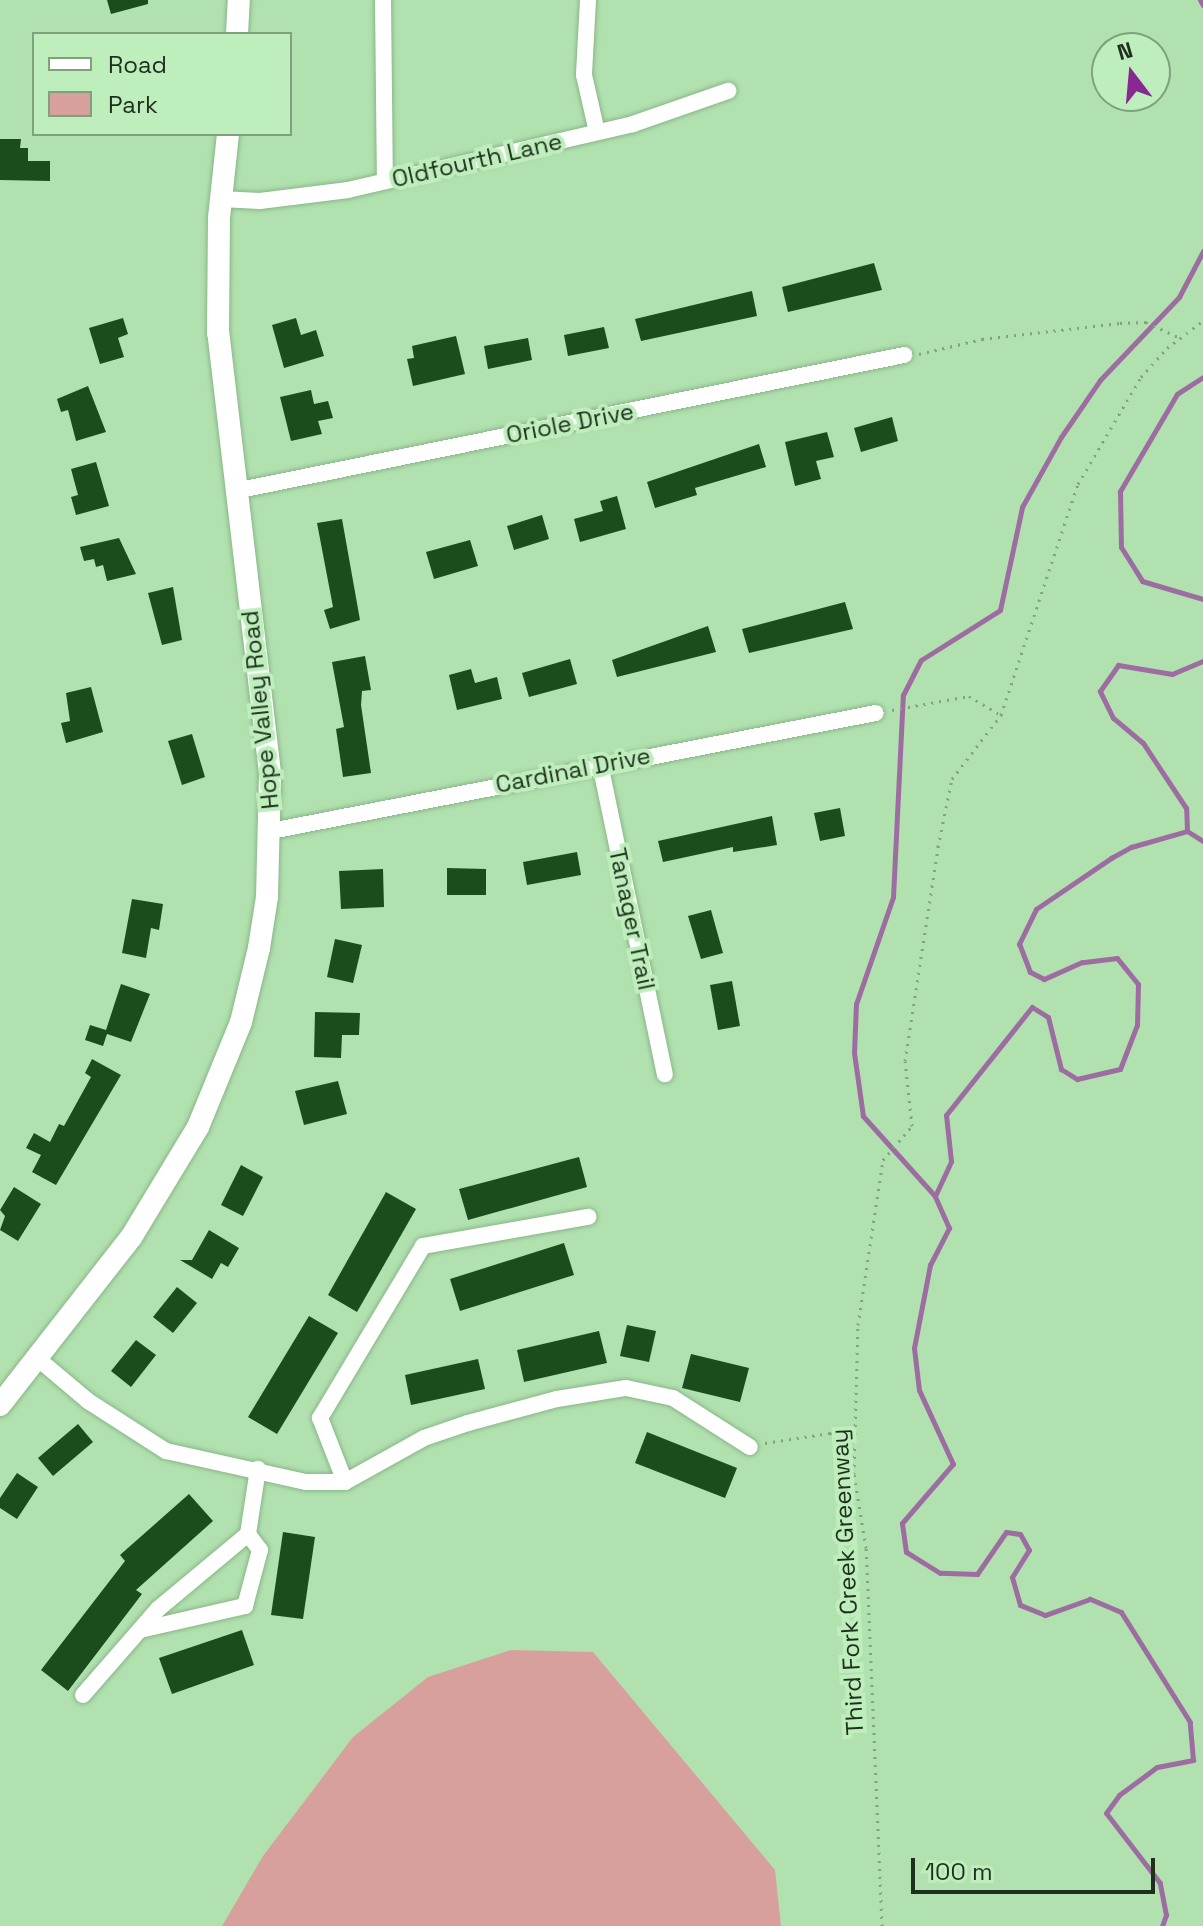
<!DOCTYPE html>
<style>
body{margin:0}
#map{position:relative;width:1203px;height:1926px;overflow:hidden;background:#b2e1b0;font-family:"Space Grotesk",sans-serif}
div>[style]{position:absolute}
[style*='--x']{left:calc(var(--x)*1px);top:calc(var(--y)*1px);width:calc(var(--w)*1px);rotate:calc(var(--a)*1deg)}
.green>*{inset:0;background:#d8a09c}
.stream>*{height:5px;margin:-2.5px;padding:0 2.5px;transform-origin:2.5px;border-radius:2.5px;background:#9d6da2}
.building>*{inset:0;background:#1a4d1b}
.path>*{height:3px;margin-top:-1.5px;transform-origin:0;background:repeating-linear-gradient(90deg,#7fa47e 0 2px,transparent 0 8px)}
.roads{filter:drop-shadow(0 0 2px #89b687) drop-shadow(0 0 2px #89b687)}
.street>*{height:16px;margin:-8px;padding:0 8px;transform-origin:8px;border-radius:8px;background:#fff}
.secondary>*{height:22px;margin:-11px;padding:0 11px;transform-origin:11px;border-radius:11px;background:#fff}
span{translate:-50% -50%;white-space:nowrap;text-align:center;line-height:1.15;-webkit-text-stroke:8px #bfeebd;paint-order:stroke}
.street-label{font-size:24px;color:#1e301d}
.legend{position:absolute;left:32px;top:32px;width:260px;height:104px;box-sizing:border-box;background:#bfeebd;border:2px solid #7fa27d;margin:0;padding:10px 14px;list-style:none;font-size:24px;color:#1e301d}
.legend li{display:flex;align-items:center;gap:16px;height:40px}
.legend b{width:40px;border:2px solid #7fa27d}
.north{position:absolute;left:1091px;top:32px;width:80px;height:80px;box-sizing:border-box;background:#bfeebd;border:2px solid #7fa27d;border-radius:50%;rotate:344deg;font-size:22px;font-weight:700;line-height:32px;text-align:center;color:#1e301d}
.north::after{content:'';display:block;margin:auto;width:28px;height:36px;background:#882993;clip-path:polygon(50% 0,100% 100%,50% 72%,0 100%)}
.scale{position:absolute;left:911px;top:1858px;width:244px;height:36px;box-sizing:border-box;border:4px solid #1e301d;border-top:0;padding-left:10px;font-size:24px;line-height:28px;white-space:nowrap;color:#1e301d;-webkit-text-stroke:6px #bfeebd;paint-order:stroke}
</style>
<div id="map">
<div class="green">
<i style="clip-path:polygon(511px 1650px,593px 1652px,775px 1870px,781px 1926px,222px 1926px,263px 1856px,353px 1737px,428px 1677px)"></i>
</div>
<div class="stream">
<i style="--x:1200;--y:0;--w:6;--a:59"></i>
<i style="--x:1203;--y:377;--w:31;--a:147"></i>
<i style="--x:1177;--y:394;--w:113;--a:120.4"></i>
<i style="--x:1120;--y:491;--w:56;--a:89"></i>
<i style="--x:1121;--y:547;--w:40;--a:58"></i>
<i style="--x:1142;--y:581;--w:64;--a:16.4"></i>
<i style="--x:1187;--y:831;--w:23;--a:-92"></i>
<i style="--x:1186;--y:808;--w:78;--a:-123.5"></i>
<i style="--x:1143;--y:743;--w:39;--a:-140"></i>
<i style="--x:1113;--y:718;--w:30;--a:-116"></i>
<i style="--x:1100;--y:691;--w:32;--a:-55"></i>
<i style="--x:1118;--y:665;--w:55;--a:9.5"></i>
<i style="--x:1172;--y:674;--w:34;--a:-23"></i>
<i style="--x:1187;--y:831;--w:19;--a:32"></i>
<i style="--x:935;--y:1196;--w:108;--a:-132"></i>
<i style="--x:863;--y:1116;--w:64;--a:-98.1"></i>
<i style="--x:854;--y:1053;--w:49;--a:-87.7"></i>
<i style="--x:856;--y:1004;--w:113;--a:-70.9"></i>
<i style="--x:893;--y:897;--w:202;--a:-87.2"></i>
<i style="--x:903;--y:695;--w:39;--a:-63"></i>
<i style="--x:921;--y:660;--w:93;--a:-32.3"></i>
<i style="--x:1000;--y:610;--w:105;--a:-77.9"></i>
<i style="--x:1022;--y:507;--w:80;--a:-60.9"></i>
<i style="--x:1061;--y:437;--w:69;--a:-55.6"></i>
<i style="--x:1100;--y:380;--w:115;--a:-46.4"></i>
<i style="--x:1179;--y:297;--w:52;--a:-62.4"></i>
<i style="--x:1162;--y:1926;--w:12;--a:-70"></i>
<i style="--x:1166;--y:1915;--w:33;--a:-101"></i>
<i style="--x:1160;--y:1883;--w:88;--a:-127.6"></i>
<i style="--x:1106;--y:1813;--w:22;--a:-54"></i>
<i style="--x:1119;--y:1795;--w:47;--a:-36.4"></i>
<i style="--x:1157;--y:1767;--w:37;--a:-11"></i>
<i style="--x:1193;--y:1760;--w:38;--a:-95"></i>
<i style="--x:1190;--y:1722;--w:130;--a:-122.1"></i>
<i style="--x:1121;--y:1612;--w:34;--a:-157"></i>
<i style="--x:1090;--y:1599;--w:48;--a:160.4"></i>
<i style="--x:1045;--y:1615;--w:27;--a:-158"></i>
<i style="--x:1020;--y:1605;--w:29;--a:-106"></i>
<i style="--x:1012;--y:1577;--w:32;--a:-58"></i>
<i style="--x:1029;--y:1550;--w:18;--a:-119"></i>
<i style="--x:1020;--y:1534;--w:14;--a:-172"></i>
<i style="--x:1006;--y:1532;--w:51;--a:124.6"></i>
<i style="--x:977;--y:1574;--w:37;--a:-178"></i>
<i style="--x:940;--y:1573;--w:40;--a:-148"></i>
<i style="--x:906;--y:1552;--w:29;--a:-98"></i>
<i style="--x:902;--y:1523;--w:78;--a:-49.2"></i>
<i style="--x:953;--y:1464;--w:81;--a:-114.7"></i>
<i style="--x:919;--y:1390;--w:42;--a:-96.8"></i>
<i style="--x:914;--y:1348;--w:85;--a:-79.1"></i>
<i style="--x:930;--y:1265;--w:42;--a:-62.8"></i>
<i style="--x:949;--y:1228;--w:35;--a:-114"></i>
<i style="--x:935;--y:1196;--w:38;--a:-65"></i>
<i style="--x:951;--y:1161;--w:46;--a:-96.2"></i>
<i style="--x:946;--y:1115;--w:138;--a:-51.5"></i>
<i style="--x:1032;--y:1007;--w:19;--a:32"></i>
<i style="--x:1048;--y:1017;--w:54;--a:76"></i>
<i style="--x:1061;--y:1069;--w:19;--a:32"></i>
<i style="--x:1077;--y:1079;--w:44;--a:-13.1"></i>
<i style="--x:1120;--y:1069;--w:47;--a:-68.9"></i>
<i style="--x:1137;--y:1025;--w:41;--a:-88.6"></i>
<i style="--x:1138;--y:984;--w:33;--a:-129"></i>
<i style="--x:1117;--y:958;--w:35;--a:173"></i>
<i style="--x:1082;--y:962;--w:42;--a:155.9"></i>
<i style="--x:1044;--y:979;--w:16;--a:-153"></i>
<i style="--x:1030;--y:972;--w:30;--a:-111"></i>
<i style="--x:1019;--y:944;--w:39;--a:-64"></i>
<i style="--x:1036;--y:909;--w:91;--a:-34.2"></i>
<i style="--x:1111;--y:858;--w:23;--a:-29"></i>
<i style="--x:1131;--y:847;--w:58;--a:-15.9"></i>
</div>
<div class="building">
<i style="clip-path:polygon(107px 0,148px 0,148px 4px,111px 14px)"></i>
<i style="clip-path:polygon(0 139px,21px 139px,20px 148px,28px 148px,28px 161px,50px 161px,50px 181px,0 180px)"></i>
<i style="clip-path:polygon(874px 263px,882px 290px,788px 312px,782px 287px)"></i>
<i style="clip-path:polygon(752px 291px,757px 316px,641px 341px,635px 319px)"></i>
<i style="clip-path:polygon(123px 318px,128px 334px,118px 338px,124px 357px,100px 364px,89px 328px)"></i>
<i style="clip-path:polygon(296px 318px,301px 335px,316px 330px,324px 356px,284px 368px,272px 325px)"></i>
<i style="clip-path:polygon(604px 327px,609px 348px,568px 356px,564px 335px)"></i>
<i style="clip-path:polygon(456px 336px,465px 374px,413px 386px,407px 359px,414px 358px,412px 346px)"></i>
<i style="clip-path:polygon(528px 338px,532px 360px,488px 369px,484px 346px)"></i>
<i style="clip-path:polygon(88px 386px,106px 432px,76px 441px,68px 410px,61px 412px,57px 399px)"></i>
<i style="clip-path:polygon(311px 390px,314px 404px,328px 401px,333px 418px,318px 421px,322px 434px,291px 441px,280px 397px)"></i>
<i style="clip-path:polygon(892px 417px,898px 441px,861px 452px,854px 428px)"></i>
<i style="clip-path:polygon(827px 432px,834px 457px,816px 461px,821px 479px,795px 486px,785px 442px)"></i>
<i style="clip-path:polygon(759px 444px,766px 467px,695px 488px,697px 495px,655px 508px,647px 482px)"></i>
<i style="clip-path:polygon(96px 462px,109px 506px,76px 515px,71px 497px,78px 495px,71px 469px)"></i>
<i style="clip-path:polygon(617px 496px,626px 529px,580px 542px,574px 519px,603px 511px,600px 501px)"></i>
<i style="clip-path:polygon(542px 515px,549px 539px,514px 550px,507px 526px)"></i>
<i style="clip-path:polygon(342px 519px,360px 620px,330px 629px,324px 610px,333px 607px,317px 523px)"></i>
<i style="clip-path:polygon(119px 538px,136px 574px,107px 581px,103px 565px,96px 567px,94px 559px,84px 561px,80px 547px)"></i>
<i style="clip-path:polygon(470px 540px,478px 566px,434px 579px,426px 552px)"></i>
<i style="clip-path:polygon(173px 587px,182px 640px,162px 645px,148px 593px)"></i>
<i style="clip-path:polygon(845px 602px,853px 629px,749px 653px,742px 629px)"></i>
<i style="clip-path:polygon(708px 626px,716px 652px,617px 677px,612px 660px)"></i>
<i style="clip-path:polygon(365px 656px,371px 690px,362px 691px,361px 705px,371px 773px,343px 777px,336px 729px,344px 727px,332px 662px)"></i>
<i style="clip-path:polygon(570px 659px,577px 684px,529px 697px,522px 673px)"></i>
<i style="clip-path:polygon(471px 669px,475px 683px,497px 677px,502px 699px,457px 710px,449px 675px)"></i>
<i style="clip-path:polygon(91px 687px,103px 732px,66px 743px,61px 723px,70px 721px,66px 693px)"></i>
<i style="clip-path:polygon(192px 734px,205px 777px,182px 785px,168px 741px)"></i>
<i style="clip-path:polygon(840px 808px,845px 836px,820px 841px,814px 813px)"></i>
<i style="clip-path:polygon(772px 816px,777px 845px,733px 852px,733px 847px,663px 862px,658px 841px)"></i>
<i style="clip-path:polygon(577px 852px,581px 875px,527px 885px,523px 862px)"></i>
<i style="clip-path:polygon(447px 868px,486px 869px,486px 895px,447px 895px)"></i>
<i style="clip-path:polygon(383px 869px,384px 907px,341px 909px,339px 871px)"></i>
<i style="clip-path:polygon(132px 899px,163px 904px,159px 930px,151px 928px,146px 958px,122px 953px)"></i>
<i style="clip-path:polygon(711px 910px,723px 953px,701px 959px,688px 916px)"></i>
<i style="clip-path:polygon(335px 939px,362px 945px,353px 983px,327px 977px)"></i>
<i style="clip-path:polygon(732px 981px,740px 1026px,718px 1030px,710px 985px)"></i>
<i style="clip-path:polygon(121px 984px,150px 994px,131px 1042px,107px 1034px,103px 1046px,85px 1040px,90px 1025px,106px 1030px)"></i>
<i style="clip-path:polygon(315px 1012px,360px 1013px,359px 1035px,342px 1035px,341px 1058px,314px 1057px)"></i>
<i style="clip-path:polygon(92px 1059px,121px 1075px,56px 1185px,32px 1172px,41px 1155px,26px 1148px,34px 1133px,50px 1142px,59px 1124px,64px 1126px,91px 1077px,85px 1073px)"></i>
<i style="clip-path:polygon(338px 1081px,347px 1114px,304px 1125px,295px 1091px)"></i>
<i style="clip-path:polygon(579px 1157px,587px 1187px,468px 1220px,459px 1189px)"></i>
<i style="clip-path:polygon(241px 1165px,263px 1177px,243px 1216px,221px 1205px)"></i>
<i style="clip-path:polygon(14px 1187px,41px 1204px,18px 1241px,0 1230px,5px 1216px,0 1210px)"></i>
<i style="clip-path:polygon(386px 1192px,416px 1209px,357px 1312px,328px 1295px)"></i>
<i style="clip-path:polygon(209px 1230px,239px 1248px,228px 1267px,221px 1263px,212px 1279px,180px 1260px,192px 1260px)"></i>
<i style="clip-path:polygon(564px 1243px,574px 1275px,460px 1311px,450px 1279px)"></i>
<i style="clip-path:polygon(177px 1287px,197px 1303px,173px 1333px,153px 1317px)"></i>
<i style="clip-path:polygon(309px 1316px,338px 1333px,277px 1434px,248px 1417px)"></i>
<i style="clip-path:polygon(627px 1325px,656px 1331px,649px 1362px,620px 1356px)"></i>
<i style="clip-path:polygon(599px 1331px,607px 1363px,524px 1382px,517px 1350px)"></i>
<i style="clip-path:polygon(136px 1340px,156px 1355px,131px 1387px,111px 1371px)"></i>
<i style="clip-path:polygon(691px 1354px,749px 1368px,740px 1402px,682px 1388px)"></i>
<i style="clip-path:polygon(478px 1359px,485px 1389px,411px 1405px,405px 1375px)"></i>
<i style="clip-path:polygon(78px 1424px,93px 1442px,53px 1476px,38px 1458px)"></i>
<i style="clip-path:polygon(647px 1432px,737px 1468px,725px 1498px,635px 1463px)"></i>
<i style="clip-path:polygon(17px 1473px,38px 1487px,17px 1519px,0 1508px,0 1498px)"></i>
<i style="clip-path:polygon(189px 1494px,213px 1521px,136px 1590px,142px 1594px,68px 1691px,41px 1670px,125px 1561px,120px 1555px)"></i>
<i style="clip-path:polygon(283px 1532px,315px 1537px,303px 1619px,271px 1615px)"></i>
<i style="clip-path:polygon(242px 1630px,254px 1665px,172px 1694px,159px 1658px)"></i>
</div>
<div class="path">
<i style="--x:919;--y:354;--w:65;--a:-13.4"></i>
<i style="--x:982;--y:339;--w:139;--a:-6.6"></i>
<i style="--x:1120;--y:323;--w:26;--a:-2"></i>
<i style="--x:1146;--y:322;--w:38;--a:25"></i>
<i style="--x:892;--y:710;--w:78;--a:-10.3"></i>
<i style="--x:969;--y:696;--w:37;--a:31"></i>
<i style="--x:765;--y:1443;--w:66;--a:-8.7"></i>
<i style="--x:830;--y:1433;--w:27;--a:20"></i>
<i style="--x:882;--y:1926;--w:378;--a:-92.4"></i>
<i style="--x:866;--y:1548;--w:75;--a:-99.2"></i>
<i style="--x:854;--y:1474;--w:149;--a:-88.5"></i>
<i style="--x:858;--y:1325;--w:167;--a:-81.4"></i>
<i style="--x:883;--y:1160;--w:45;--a:-49.5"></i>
<i style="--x:912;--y:1126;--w:65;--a:-96.1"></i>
<i style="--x:905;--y:1061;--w:217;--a:-81.2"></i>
<i style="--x:938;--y:847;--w:69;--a:-78.4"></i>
<i style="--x:952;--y:779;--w:81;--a:-52.6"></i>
<i style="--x:1001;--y:715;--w:243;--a:-71.6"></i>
<i style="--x:1078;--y:484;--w:124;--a:-59.5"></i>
<i style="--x:1141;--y:377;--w:39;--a:-48"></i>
<i style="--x:1167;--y:348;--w:45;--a:-36.9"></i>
</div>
<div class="roads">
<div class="street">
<i style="--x:383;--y:0;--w:181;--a:89.4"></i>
<i style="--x:588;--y:0;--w:75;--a:93.1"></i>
<i style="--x:584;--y:75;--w:58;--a:77.2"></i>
<i style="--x:221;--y:199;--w:39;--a:3"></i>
<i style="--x:260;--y:201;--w:89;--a:-7.1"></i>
<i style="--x:348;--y:190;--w:293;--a:-13"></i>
<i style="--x:633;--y:124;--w:101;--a:-19.2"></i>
<i style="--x:235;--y:491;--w:683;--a:-11.49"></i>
<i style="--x:600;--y:764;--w:317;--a:78.2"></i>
<i style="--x:271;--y:831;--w:616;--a:-11.04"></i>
<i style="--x:37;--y:1358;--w:67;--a:40.1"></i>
<i style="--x:88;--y:1401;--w:93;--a:32.7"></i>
<i style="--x:166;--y:1451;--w:143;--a:12.5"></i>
<i style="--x:306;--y:1482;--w:39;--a:0"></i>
<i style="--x:345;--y:1482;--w:90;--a:-29.1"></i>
<i style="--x:424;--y:1438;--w:46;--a:-18.8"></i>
<i style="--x:468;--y:1423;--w:92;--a:-15.1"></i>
<i style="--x:557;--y:1399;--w:70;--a:-9.1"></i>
<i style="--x:626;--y:1388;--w:48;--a:12"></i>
<i style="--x:673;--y:1398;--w:91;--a:32.5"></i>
<i style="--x:345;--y:1482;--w:69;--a:-111.3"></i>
<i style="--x:320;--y:1418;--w:200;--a:-59.1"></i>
<i style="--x:423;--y:1246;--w:168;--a:-10"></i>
<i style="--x:140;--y:1630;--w:108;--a:-12.9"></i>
<i style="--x:245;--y:1606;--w:58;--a:-75"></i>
<i style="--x:260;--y:1550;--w:20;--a:-127"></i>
<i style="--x:83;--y:1695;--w:114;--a:-48.9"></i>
<i style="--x:158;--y:1609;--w:117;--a:-39.8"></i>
<i style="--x:248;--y:1534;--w:66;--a:-81.3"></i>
</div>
<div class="secondary">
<i style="--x:237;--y:34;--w:34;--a:-87"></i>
<i style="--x:0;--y:1405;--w:214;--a:-52"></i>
<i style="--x:132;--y:1236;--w:127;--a:-58.8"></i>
<i style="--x:198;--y:1127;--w:113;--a:-67.7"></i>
<i style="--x:241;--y:1022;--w:76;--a:-76.3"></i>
<i style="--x:259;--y:948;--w:52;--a:-81.1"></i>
<i style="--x:267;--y:897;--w:124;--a:-88.6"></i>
<i style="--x:270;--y:773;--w:443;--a:-96.7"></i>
<i style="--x:218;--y:333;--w:115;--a:-89.5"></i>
<i style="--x:219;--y:218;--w:84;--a:-83.9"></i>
</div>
</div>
<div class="street-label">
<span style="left:477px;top:160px;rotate:-13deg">Oldfourth Lane</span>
<span style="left:570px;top:423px;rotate:-11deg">Oriole Drive</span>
<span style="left:260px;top:710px;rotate:-96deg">Hope Valley Road</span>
<span style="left:573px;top:770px;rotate:-11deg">Cardinal Drive</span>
<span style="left:632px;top:919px;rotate:78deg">Tanager Trail</span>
<span style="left:847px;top:1582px;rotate:-93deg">Third Fork Creek Greenway</span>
</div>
<ul class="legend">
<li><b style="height:10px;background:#fff"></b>Road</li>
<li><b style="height:22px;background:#d8a09c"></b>Park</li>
</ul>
<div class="north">N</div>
<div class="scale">100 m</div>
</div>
